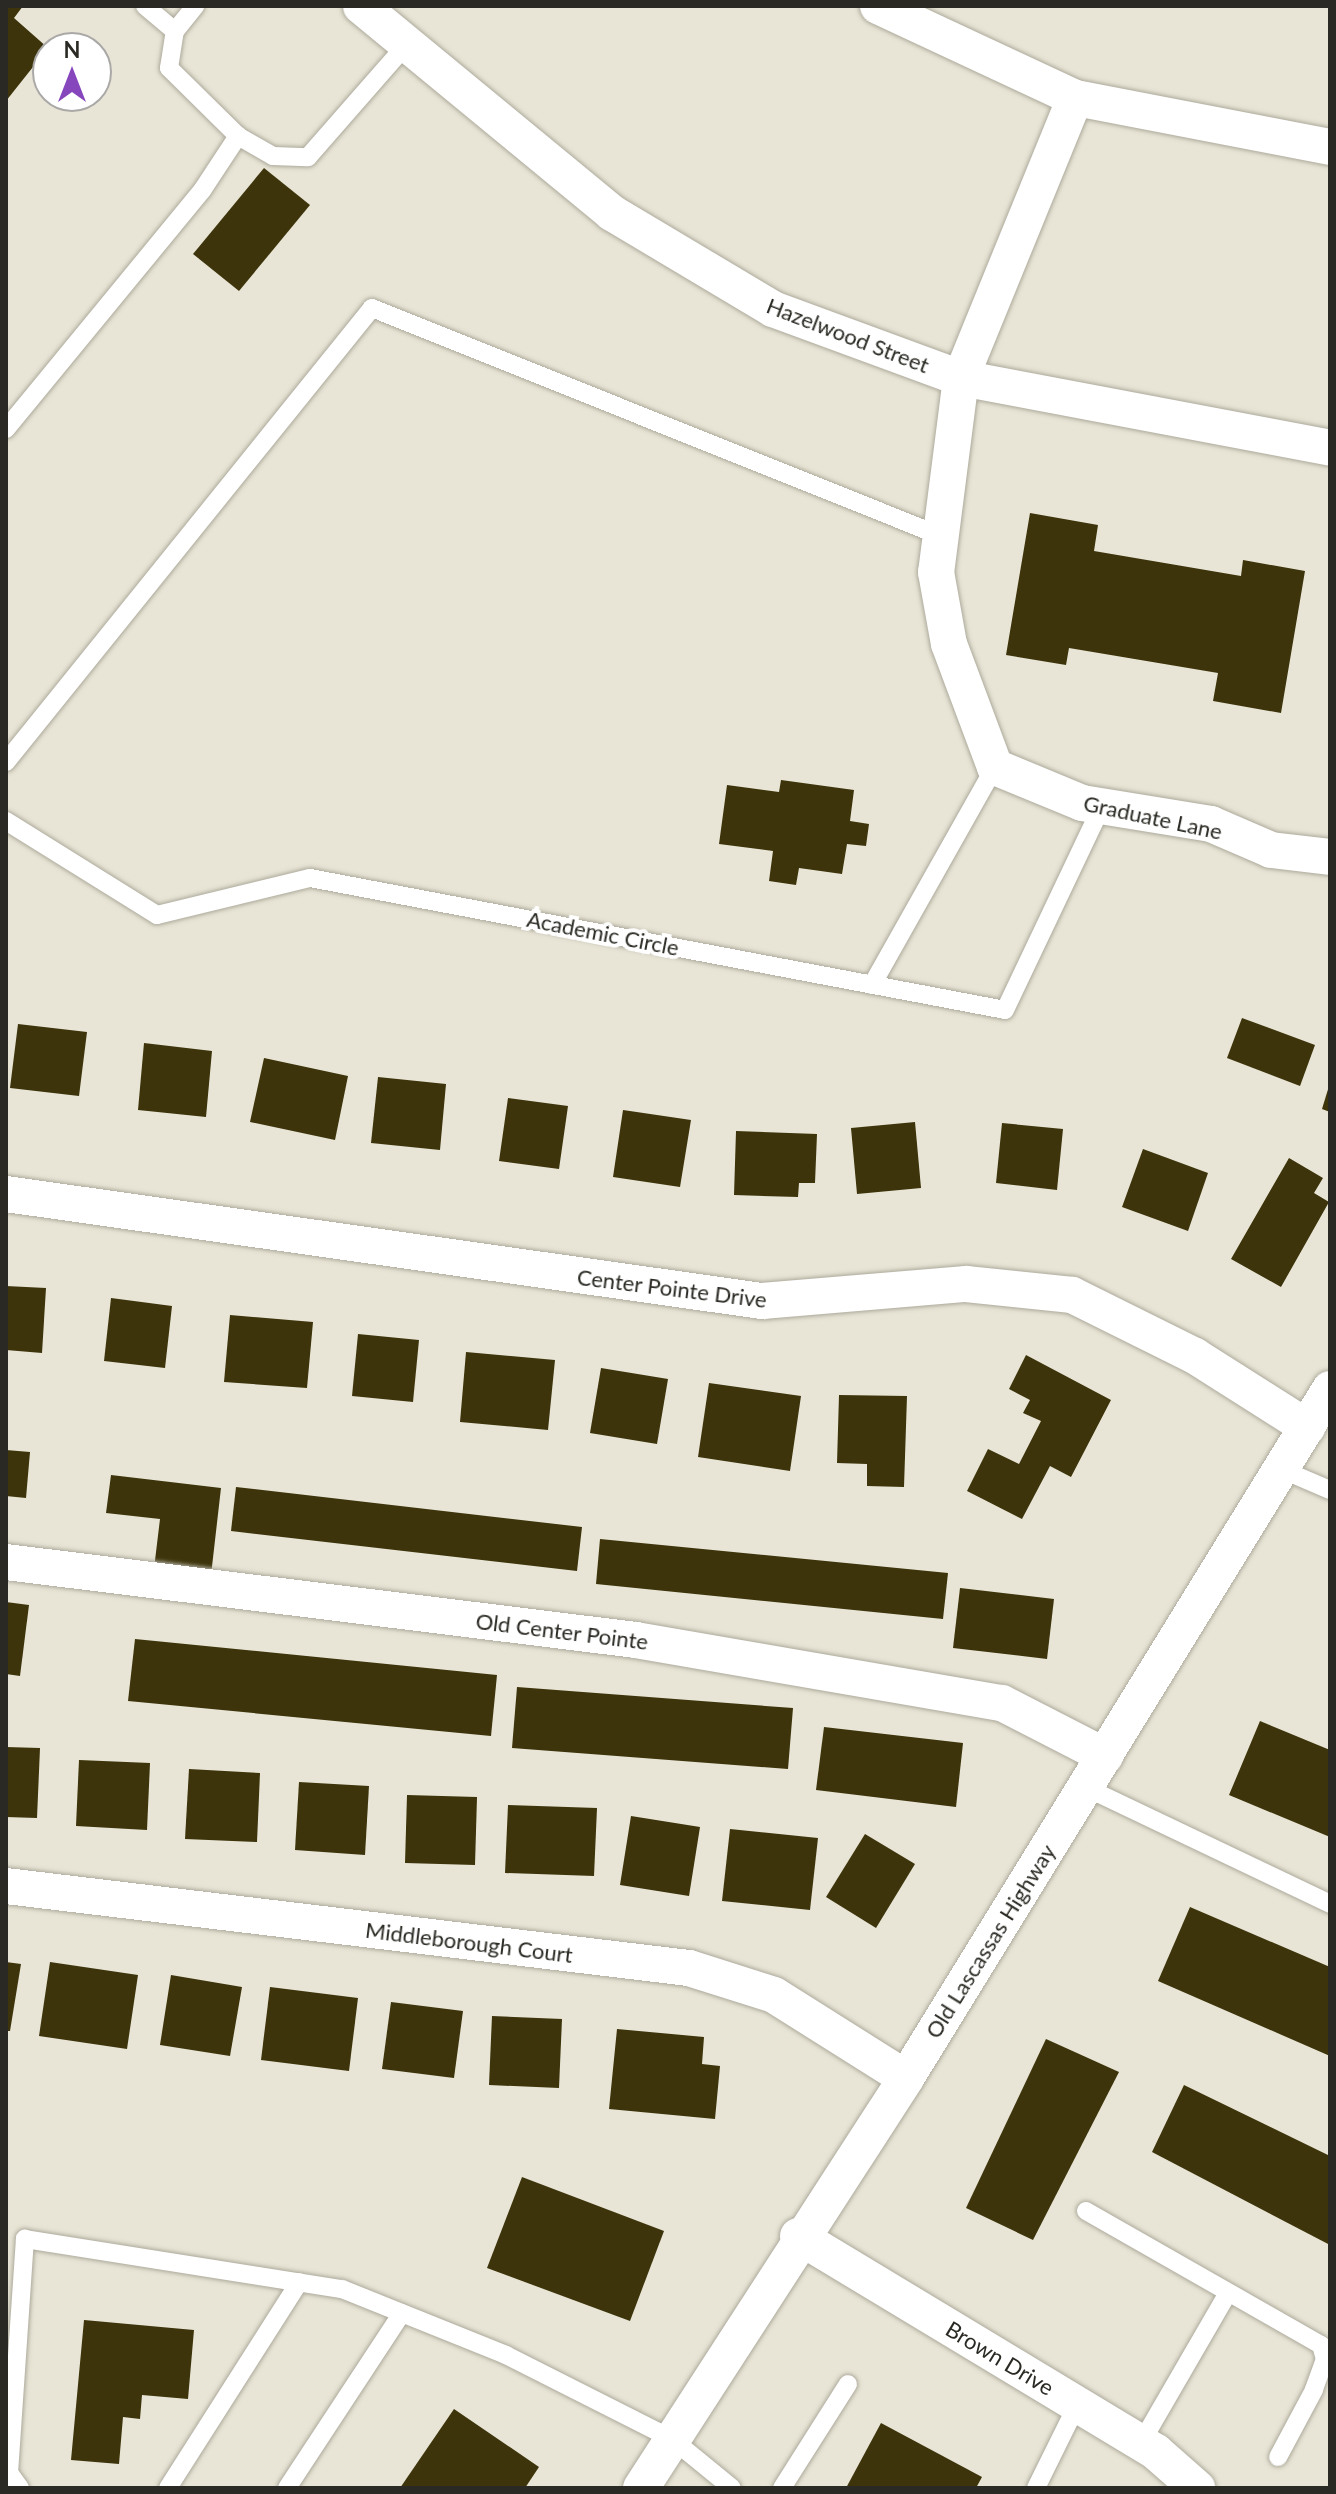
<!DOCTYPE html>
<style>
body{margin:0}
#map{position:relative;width:1336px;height:2494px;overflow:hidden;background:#e8e5d6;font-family:Lato,sans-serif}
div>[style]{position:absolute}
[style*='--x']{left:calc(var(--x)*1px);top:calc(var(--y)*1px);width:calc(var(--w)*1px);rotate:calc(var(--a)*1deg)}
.building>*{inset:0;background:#3d340b}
.roads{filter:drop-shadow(0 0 2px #adaa9c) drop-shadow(0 0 2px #adaa9c)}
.service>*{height:18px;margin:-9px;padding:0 9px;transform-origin:9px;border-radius:9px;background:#fff}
.minor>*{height:36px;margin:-18px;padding:0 18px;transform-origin:18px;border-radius:18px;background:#fff}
span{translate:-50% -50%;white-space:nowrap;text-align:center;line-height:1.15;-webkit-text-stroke:8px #fff;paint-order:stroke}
.street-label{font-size:22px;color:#2a2923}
.frame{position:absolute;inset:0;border:8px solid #2a2923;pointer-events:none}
.north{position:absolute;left:32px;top:32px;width:80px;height:80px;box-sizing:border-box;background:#fff;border:2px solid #aaa9a7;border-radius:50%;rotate:0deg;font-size:22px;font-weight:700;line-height:32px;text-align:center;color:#2a2923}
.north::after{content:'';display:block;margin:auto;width:28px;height:36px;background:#8747bc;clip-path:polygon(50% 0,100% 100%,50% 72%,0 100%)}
</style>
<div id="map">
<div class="building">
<i style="clip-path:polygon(6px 6px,23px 6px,14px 18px,48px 48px,6px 101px)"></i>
<i style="clip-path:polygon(264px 168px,310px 205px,239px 291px,193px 254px)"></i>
<i style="clip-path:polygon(1030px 513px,1098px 525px,1094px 551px,1241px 576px,1243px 560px,1305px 571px,1281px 713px,1213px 701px,1218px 673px,1069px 648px,1066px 665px,1006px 655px)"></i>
<i style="clip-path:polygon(781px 780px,854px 790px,850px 821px,869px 824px,866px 846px,847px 844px,842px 874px,799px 868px,796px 885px,769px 881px,773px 851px,719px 844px,727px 785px,779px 792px)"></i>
<i style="clip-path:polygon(1242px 1018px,1315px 1045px,1300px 1086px,1227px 1058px)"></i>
<i style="clip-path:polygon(18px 1024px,87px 1032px,79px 1096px,10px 1088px)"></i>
<i style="clip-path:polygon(144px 1043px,212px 1051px,206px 1117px,138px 1110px)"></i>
<i style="clip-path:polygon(264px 1058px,348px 1076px,335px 1140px,250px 1122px)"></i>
<i style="clip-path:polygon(378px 1077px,446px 1084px,440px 1150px,371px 1143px)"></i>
<i style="clip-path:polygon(1329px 1086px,1330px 1086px,1330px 1112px,1322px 1109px)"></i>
<i style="clip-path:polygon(508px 1098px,568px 1106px,559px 1169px,499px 1161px)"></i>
<i style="clip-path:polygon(623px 1110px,691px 1120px,680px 1187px,613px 1177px)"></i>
<i style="clip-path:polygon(915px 1122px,921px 1188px,857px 1194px,851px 1128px)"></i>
<i style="clip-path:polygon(1002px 1123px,1063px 1129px,1057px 1190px,996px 1183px)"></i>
<i style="clip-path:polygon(736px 1131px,817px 1134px,815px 1183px,799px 1183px,798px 1197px,734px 1195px)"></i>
<i style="clip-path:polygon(1143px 1149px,1208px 1173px,1188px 1231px,1122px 1207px)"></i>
<i style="clip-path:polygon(1289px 1158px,1323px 1178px,1314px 1193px,1329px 1202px,1281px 1287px,1231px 1259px)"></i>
<i style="clip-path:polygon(6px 1286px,46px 1288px,42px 1353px,6px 1350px)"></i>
<i style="clip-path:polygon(111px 1298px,172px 1306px,165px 1368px,104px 1361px)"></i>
<i style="clip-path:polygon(230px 1315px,313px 1322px,307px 1388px,224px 1382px)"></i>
<i style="clip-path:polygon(358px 1334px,419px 1340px,413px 1402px,352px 1396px)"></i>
<i style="clip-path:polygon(466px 1352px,555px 1360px,548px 1430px,460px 1422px)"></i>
<i style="clip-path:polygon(1026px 1355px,1111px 1400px,1071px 1477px,1050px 1466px,1022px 1519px,967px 1491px,988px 1449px,1019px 1464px,1041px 1421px,1023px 1413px,1030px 1400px,1009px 1389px)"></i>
<i style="clip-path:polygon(601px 1368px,668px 1379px,657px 1444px,590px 1433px)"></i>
<i style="clip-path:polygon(709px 1383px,801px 1396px,790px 1471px,698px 1457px)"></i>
<i style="clip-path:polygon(839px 1395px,907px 1396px,904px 1487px,867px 1486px,867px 1464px,837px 1463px)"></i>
<i style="clip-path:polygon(6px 1450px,30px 1452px,26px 1498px,6px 1496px)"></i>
<i style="clip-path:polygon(111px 1475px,221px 1488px,210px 1584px,153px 1577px,160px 1519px,106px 1513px)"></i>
<i style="clip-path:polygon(236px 1487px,582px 1527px,577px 1571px,231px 1531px)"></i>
<i style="clip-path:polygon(600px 1539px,948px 1573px,943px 1619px,596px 1584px)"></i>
<i style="clip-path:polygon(960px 1588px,1054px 1599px,1047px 1659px,953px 1648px)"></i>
<i style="clip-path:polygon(6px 1602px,29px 1605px,20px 1676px,6px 1674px)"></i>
<i style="clip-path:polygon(135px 1639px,497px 1675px,491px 1736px,128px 1701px)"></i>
<i style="clip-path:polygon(517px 1687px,793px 1708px,788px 1769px,512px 1748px)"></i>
<i style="clip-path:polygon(1260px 1721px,1330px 1750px,1330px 1837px,1229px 1795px)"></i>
<i style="clip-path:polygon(824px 1727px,963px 1743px,956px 1807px,816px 1790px)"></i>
<i style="clip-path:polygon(6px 1747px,40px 1748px,37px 1818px,6px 1817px)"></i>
<i style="clip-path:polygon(79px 1760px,150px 1763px,147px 1830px,76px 1826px)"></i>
<i style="clip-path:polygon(189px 1769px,260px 1773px,257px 1842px,185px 1839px)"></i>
<i style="clip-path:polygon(299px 1782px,369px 1786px,365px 1855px,295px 1850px)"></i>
<i style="clip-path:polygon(407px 1795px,477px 1797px,475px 1865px,405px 1863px)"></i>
<i style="clip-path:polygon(508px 1805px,597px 1808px,594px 1876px,505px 1873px)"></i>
<i style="clip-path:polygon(631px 1816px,700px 1827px,689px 1896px,620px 1885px)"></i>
<i style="clip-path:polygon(730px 1829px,818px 1838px,810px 1910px,722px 1901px)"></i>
<i style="clip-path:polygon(865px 1834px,915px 1864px,876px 1928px,826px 1897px)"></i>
<i style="clip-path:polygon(1190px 1907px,1330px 1967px,1330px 2056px,1158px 1981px)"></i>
<i style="clip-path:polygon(6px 1962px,21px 1964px,10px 2031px,6px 2031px)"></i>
<i style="clip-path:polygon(50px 1962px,138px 1975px,127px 2049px,39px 2036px)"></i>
<i style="clip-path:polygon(171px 1975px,242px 1987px,230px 2056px,160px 2045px)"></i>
<i style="clip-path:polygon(270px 1987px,358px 1998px,349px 2071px,261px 2060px)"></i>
<i style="clip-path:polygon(391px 2002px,463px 2011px,454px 2078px,382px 2069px)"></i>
<i style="clip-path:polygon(492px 2016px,562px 2019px,559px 2088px,489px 2085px)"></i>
<i style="clip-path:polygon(617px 2029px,704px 2037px,702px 2064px,720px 2066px,715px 2119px,609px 2109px)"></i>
<i style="clip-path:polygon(1046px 2039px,1119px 2072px,1033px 2240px,966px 2208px)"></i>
<i style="clip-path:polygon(1184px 2085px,1330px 2156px,1330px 2245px,1152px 2152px)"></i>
<i style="clip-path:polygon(522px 2177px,664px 2231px,630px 2321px,487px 2268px)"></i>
<i style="clip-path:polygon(84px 2320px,194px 2330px,188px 2399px,142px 2395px,140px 2419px,123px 2417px,119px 2464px,71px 2460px)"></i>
<i style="clip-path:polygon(454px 2409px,539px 2467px,525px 2488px,400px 2488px)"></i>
<i style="clip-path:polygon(881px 2423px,982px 2477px,976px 2488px,846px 2488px)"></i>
</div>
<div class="roads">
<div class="service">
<i style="--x:145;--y:6;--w:39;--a:40"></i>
<i style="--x:238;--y:136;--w:40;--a:29.7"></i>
<i style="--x:273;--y:156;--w:35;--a:2"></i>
<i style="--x:308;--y:157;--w:150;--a:-48.8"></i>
<i style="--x:6;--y:429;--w:310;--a:-50.6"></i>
<i style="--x:203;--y:189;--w:64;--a:-56.6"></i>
<i style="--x:238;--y:136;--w:97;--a:-135.4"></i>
<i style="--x:169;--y:68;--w:37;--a:-81"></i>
<i style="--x:175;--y:31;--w:32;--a:-51"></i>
<i style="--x:6;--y:762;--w:583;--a:-51.13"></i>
<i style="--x:372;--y:308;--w:613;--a:21.84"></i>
<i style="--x:6;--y:821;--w:178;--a:31.9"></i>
<i style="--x:157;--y:915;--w:157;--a:-13.6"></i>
<i style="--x:310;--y:878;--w:707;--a:10.75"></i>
<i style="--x:1005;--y:1010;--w:226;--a:-64.6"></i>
<i style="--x:872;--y:985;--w:250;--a:-60.6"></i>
<i style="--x:1281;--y:1469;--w:53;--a:23.2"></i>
<i style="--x:1085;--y:1787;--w:272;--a:25.5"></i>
<i style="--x:1086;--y:2211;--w:271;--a:29.7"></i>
<i style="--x:1321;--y:2345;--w:15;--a:74"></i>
<i style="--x:1325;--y:2359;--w:33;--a:110"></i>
<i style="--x:1314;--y:2390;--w:76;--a:118.2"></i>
<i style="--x:1141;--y:2443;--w:173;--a:-59.9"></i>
<i style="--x:20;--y:2488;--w:19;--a:-126"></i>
<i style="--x:9;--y:2473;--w:235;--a:-86.1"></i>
<i style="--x:25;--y:2239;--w:321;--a:9"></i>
<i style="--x:342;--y:2289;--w:177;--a:21.9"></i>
<i style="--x:506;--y:2355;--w:186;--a:26.8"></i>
<i style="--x:672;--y:2439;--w:77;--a:39.2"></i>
<i style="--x:168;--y:2488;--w:244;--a:-57.5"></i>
<i style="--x:287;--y:2488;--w:209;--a:-56.7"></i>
<i style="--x:782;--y:2488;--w:123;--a:-57.6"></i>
<i style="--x:1036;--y:2488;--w:93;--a:-63.7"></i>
</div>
<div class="minor">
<i style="--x:361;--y:6;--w:325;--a:39.5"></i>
<i style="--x:612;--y:213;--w:187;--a:30.8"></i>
<i style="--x:773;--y:309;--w:200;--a:20.2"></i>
<i style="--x:961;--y:378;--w:376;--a:10.7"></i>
<i style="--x:878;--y:6;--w:217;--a:25"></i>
<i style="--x:1330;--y:147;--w:260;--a:-169.1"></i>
<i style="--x:1075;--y:98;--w:302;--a:112.2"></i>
<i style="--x:961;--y:378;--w:196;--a:97.3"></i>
<i style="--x:936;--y:572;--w:73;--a:79.8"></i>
<i style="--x:949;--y:644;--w:131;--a:69.5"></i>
<i style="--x:995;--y:767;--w:94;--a:22.5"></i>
<i style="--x:1082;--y:803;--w:131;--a:9.2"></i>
<i style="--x:1211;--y:824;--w:65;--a:23.4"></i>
<i style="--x:1271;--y:850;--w:59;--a:6.8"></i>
<i style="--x:6;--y:1194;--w:764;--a:8.06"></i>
<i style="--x:762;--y:1301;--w:205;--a:-4.8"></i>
<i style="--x:966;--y:1284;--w:107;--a:5.9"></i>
<i style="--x:1072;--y:1295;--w:137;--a:26.4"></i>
<i style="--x:1195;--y:1356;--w:133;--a:32.4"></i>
<i style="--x:6;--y:1562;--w:635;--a:7.06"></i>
<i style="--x:636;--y:1640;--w:371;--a:9.8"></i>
<i style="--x:1002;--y:1703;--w:116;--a:27.2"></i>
<i style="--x:6;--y:1886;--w:688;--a:6.85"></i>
<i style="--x:689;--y:1968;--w:89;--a:17.6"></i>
<i style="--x:774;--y:1995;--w:156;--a:32.2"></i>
<i style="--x:798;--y:2236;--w:418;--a:31.1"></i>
<i style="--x:1156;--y:2452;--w:55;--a:41.3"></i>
<i style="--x:641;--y:2488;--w:488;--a:-57.1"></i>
<i style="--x:906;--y:2078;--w:809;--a:-58.39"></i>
</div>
</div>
<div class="street-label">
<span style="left:848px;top:335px;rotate:21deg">Hazelwood Street</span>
<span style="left:1153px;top:817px;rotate:12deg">Graduate Lane</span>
<span style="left:603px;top:933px;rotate:11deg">Academic Circle</span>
<span style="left:672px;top:1288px;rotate:7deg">Center Pointe Drive</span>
<span style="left:562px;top:1631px;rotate:7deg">Old Center Pointe</span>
<span style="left:990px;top:1941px;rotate:-58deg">Old Lascassas Highway</span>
<span style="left:469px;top:1942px;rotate:7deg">Middleborough Court</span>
<span style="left:1000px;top:2358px;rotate:31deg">Brown Drive</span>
</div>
<div class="frame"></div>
<div class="north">N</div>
</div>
